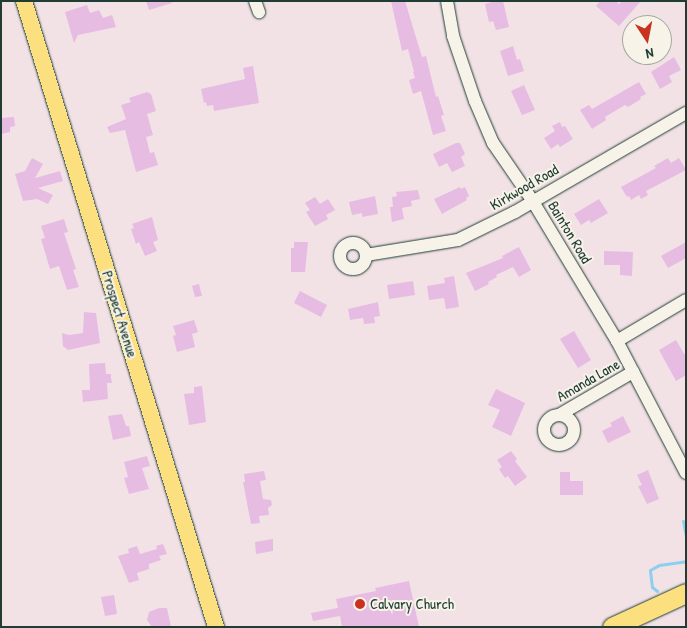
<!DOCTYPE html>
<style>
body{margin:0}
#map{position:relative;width:687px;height:628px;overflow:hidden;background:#f2e2e6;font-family:"Patrick Hand",sans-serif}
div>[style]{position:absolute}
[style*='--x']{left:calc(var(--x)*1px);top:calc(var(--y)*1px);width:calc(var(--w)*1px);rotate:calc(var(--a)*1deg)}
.stream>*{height:3px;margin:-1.5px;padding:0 1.5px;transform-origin:1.5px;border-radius:1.5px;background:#8dcfef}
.building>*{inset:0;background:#e6bce2}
.roads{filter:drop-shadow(0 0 1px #1f3d34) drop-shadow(0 0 1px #1f3d34)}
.minor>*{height:12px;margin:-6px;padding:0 6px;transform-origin:6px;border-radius:6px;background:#f7f3e8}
.minor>.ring{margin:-6px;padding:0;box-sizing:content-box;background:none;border:12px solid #f7f3e8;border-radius:50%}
.major>*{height:16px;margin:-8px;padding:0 8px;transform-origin:8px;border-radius:8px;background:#fce080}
.highway>*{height:19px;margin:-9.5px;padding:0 9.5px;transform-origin:9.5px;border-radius:9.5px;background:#fce080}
.dots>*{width:14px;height:14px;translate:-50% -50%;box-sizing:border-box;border:2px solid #f7f3e8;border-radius:50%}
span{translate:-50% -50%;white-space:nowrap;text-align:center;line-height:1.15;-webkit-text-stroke:4px #f7f3e8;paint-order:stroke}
.street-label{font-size:15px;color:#1f3d34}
.poi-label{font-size:15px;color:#1f3d34}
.left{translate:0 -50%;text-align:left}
.frame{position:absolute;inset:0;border:2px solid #1f3d34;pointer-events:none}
.north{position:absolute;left:622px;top:15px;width:50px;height:50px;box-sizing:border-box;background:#f7f3e8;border:1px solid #a1aaa0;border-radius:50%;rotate:169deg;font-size:14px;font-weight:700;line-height:20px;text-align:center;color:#1f3d34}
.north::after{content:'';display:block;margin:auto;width:18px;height:22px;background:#c8321e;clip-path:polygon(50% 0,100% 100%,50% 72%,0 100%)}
</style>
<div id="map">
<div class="stream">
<i style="--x:683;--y:521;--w:15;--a:79"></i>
<i style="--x:657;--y:591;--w:6;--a:-141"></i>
<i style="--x:652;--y:587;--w:17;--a:-97"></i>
<i style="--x:650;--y:570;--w:10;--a:-29"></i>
<i style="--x:659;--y:565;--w:27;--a:-8"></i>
</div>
<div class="building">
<i style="clip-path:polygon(146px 1px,171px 1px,172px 3px,149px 10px)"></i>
<i style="clip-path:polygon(391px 1px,405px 1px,422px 57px,426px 56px,436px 97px,438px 96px,444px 115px,441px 116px,446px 131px,433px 135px,421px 91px,413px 94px,409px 80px,415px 78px,413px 72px,414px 72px,408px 49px,402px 51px)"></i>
<i style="clip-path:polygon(496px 1px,503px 1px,509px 27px,496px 30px,493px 21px,489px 22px,485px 4px)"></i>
<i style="clip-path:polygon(600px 1px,616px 1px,619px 4px,622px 1px,641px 1px,619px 26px,596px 6px)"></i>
<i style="clip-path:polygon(87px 5px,90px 13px,99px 10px,103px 18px,112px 15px,116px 27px,78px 35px,74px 43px,65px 12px)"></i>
<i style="clip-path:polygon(513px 46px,517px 60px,520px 59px,524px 71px,508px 76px,500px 51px)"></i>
<i style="clip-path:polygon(674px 57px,681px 70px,669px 76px,672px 82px,660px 89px,651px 72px)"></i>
<i style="clip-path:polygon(253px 66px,259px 103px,214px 111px,213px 105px,207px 106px,206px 102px,204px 103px,201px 89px,245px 79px,243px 68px)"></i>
<i style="clip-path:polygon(639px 82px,646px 94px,640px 97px,641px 99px,628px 107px,625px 105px,605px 117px,606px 120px,592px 129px,580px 110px,589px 105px,592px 109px)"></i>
<i style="clip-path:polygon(524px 85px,535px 110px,522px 115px,511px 91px)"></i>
<i style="clip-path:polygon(147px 92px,151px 94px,156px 111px,147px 114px,153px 135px,146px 137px,150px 153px,154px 152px,158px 165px,136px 172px,125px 130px,110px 133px,107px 127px,126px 119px,121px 105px,131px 102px,129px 98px)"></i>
<i style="clip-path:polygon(14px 117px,15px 126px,10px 127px,10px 132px,1px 134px,1px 118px)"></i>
<i style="clip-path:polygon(560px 122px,562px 127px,565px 126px,573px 139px,560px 147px,558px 144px,551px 149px,544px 138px,555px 131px,552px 126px)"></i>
<i style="clip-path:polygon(456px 143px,460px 143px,465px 154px,461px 157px,465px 166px,452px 172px,447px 163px,439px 167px,433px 154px)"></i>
<i style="clip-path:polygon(32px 158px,43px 164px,35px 178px,60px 171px,63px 181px,38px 188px,53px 195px,48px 204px,37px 199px,23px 201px,15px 174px,25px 171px)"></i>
<i style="clip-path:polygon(668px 158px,671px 163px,679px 158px,686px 170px,646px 191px,648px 195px,641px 199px,639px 195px,631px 200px,629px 196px,627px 197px,621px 187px,656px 168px,654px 166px)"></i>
<i style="clip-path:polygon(460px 187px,461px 189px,465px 187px,469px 196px,466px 198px,467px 200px,442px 214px,434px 199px)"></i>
<i style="clip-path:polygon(418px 190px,420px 199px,411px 201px,412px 206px,402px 208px,404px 219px,392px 222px,390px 207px,393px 207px,392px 197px,397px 196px,396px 192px)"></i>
<i style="clip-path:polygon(375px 196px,378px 214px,362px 217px,362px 213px,352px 215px,349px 202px)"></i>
<i style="clip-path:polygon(315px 197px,320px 204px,328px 199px,335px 210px,326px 215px,328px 219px,315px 226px,306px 212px,310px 210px,305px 203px)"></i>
<i style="clip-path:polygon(599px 199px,608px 213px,591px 223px,589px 220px,581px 225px,574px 214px)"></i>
<i style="clip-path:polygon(152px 217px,158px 240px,153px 242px,157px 251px,145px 256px,139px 242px,136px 244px,131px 229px,134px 228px,132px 224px)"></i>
<i style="clip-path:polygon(64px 219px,68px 232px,64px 233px,76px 269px,73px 270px,79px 287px,67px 290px,59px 266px,50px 269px,41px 239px,45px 238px,41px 226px)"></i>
<i style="clip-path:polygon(294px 242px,308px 242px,305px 272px,291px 272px,291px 248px,294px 248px)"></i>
<i style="clip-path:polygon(686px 242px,686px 258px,668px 268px,661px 256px)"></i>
<i style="clip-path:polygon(519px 247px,531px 270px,519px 277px,513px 267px,496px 275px,497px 277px,488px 282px,489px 284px,475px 291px,466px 273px,503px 258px,502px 256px)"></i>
<i style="clip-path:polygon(604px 251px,633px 252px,632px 276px,620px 275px,620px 265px,604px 265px)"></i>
<i style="clip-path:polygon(454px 276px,459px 307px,446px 309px,444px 298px,429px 300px,427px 286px,445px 283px,444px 278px)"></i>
<i style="clip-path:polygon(413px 281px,415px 295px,389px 299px,387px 285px)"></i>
<i style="clip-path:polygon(199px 284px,202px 296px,195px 297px,192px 286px)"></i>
<i style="clip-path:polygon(300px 291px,327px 305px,321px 317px,294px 303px)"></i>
<i style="clip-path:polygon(378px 302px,380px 316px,374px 317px,375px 323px,364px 324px,363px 318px,350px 320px,348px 309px)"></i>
<i style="clip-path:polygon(84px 312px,96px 313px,100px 343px,68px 350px,63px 346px,62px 333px,69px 335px,83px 333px)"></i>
<i style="clip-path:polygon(194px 320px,198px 332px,192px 334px,195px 347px,177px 352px,173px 336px,176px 335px,173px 326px)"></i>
<i style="clip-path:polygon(574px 331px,591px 360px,578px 368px,560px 339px)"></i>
<i style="clip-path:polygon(676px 340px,686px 357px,686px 375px,676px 381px,659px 350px)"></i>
<i style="clip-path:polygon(105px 363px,106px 374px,111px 374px,111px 378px,112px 383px,107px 383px,108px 399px,83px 402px,82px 390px,90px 390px,89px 364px)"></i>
<i style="clip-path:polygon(202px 386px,206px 422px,189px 425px,184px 394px,194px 393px,194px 387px)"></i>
<i style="clip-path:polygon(496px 389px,525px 403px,511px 436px,492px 427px,500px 410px,488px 405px)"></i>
<i style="clip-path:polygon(122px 414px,126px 426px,129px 426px,131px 436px,113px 440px,108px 416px)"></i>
<i style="clip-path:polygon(623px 416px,631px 432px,608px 443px,602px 431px,612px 426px,610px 423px)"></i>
<i style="clip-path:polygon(511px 451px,517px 459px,515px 461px,527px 477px,515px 486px,508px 476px,505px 478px,499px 469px,502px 467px,497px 460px)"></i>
<i style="clip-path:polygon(147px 456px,150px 466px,142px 468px,149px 489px,129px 494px,124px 478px,128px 477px,124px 462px)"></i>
<i style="clip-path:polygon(648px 470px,659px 499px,647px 504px,638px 486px,642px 485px,637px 475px)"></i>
<i style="clip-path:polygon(264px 471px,266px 480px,260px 481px,263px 499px,271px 500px,272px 505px,268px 508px,269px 515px,259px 516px,260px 523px,251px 524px,243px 482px,245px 482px,244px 474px)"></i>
<i style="clip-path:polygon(560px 472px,570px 472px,570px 481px,583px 481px,583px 495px,560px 495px)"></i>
<i style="clip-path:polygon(273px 539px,273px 551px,256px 554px,255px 542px)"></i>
<i style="clip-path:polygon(163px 544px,167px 554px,159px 556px,161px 560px,149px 564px,149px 569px,137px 573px,139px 580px,129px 583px,118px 556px,129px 553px,128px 549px,137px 546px,140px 554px,157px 549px,156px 546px)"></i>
<i style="clip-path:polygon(409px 581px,419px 627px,342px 627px,340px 616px,313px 621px,311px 613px,338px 608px,336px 599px,376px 591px,375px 588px)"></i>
<i style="clip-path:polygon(114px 595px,117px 614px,105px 616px,101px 597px)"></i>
<i style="clip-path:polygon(159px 608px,167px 608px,171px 627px,152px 627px,147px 620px,149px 612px)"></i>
</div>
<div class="roads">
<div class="minor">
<i style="--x:255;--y:1;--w:12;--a:70"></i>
<i style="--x:447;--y:1;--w:36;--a:80"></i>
<i style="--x:453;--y:36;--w:69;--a:71.3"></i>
<i style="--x:475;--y:101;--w:46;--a:66.8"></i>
<i style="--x:493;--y:143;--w:69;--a:55.6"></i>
<i style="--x:532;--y:200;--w:165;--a:58.9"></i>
<i style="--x:617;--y:341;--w:149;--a:62.4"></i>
<i class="ring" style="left:340px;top:243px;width:14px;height:14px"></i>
<i style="--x:366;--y:255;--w:93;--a:-9.3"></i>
<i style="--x:458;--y:240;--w:64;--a:-26.2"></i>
<i style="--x:515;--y:212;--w:198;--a:-30.1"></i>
<i style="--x:617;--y:341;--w:80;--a:-30.7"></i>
<i class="ring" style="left:544px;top:415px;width:18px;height:18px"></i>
<i style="--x:559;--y:415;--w:86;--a:-30.2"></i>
</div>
<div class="major">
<i style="--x:24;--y:1;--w:655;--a:72.95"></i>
</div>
<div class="highway">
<i style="--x:612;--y:627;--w:81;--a:-24.7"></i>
</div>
</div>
<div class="dots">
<i style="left:360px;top:604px;background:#c8321e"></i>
</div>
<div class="street-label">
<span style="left:524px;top:187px;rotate:-30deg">Kirkwood Road</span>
<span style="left:570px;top:232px;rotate:59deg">Bainton Road</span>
<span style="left:120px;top:314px;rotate:73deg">Prospect Avenue</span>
<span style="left:588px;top:380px;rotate:-30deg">Amanda Lane</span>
</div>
<div class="poi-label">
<span class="left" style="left:370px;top:604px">Calvary Church</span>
</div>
<div class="frame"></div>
<div class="north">N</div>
</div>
